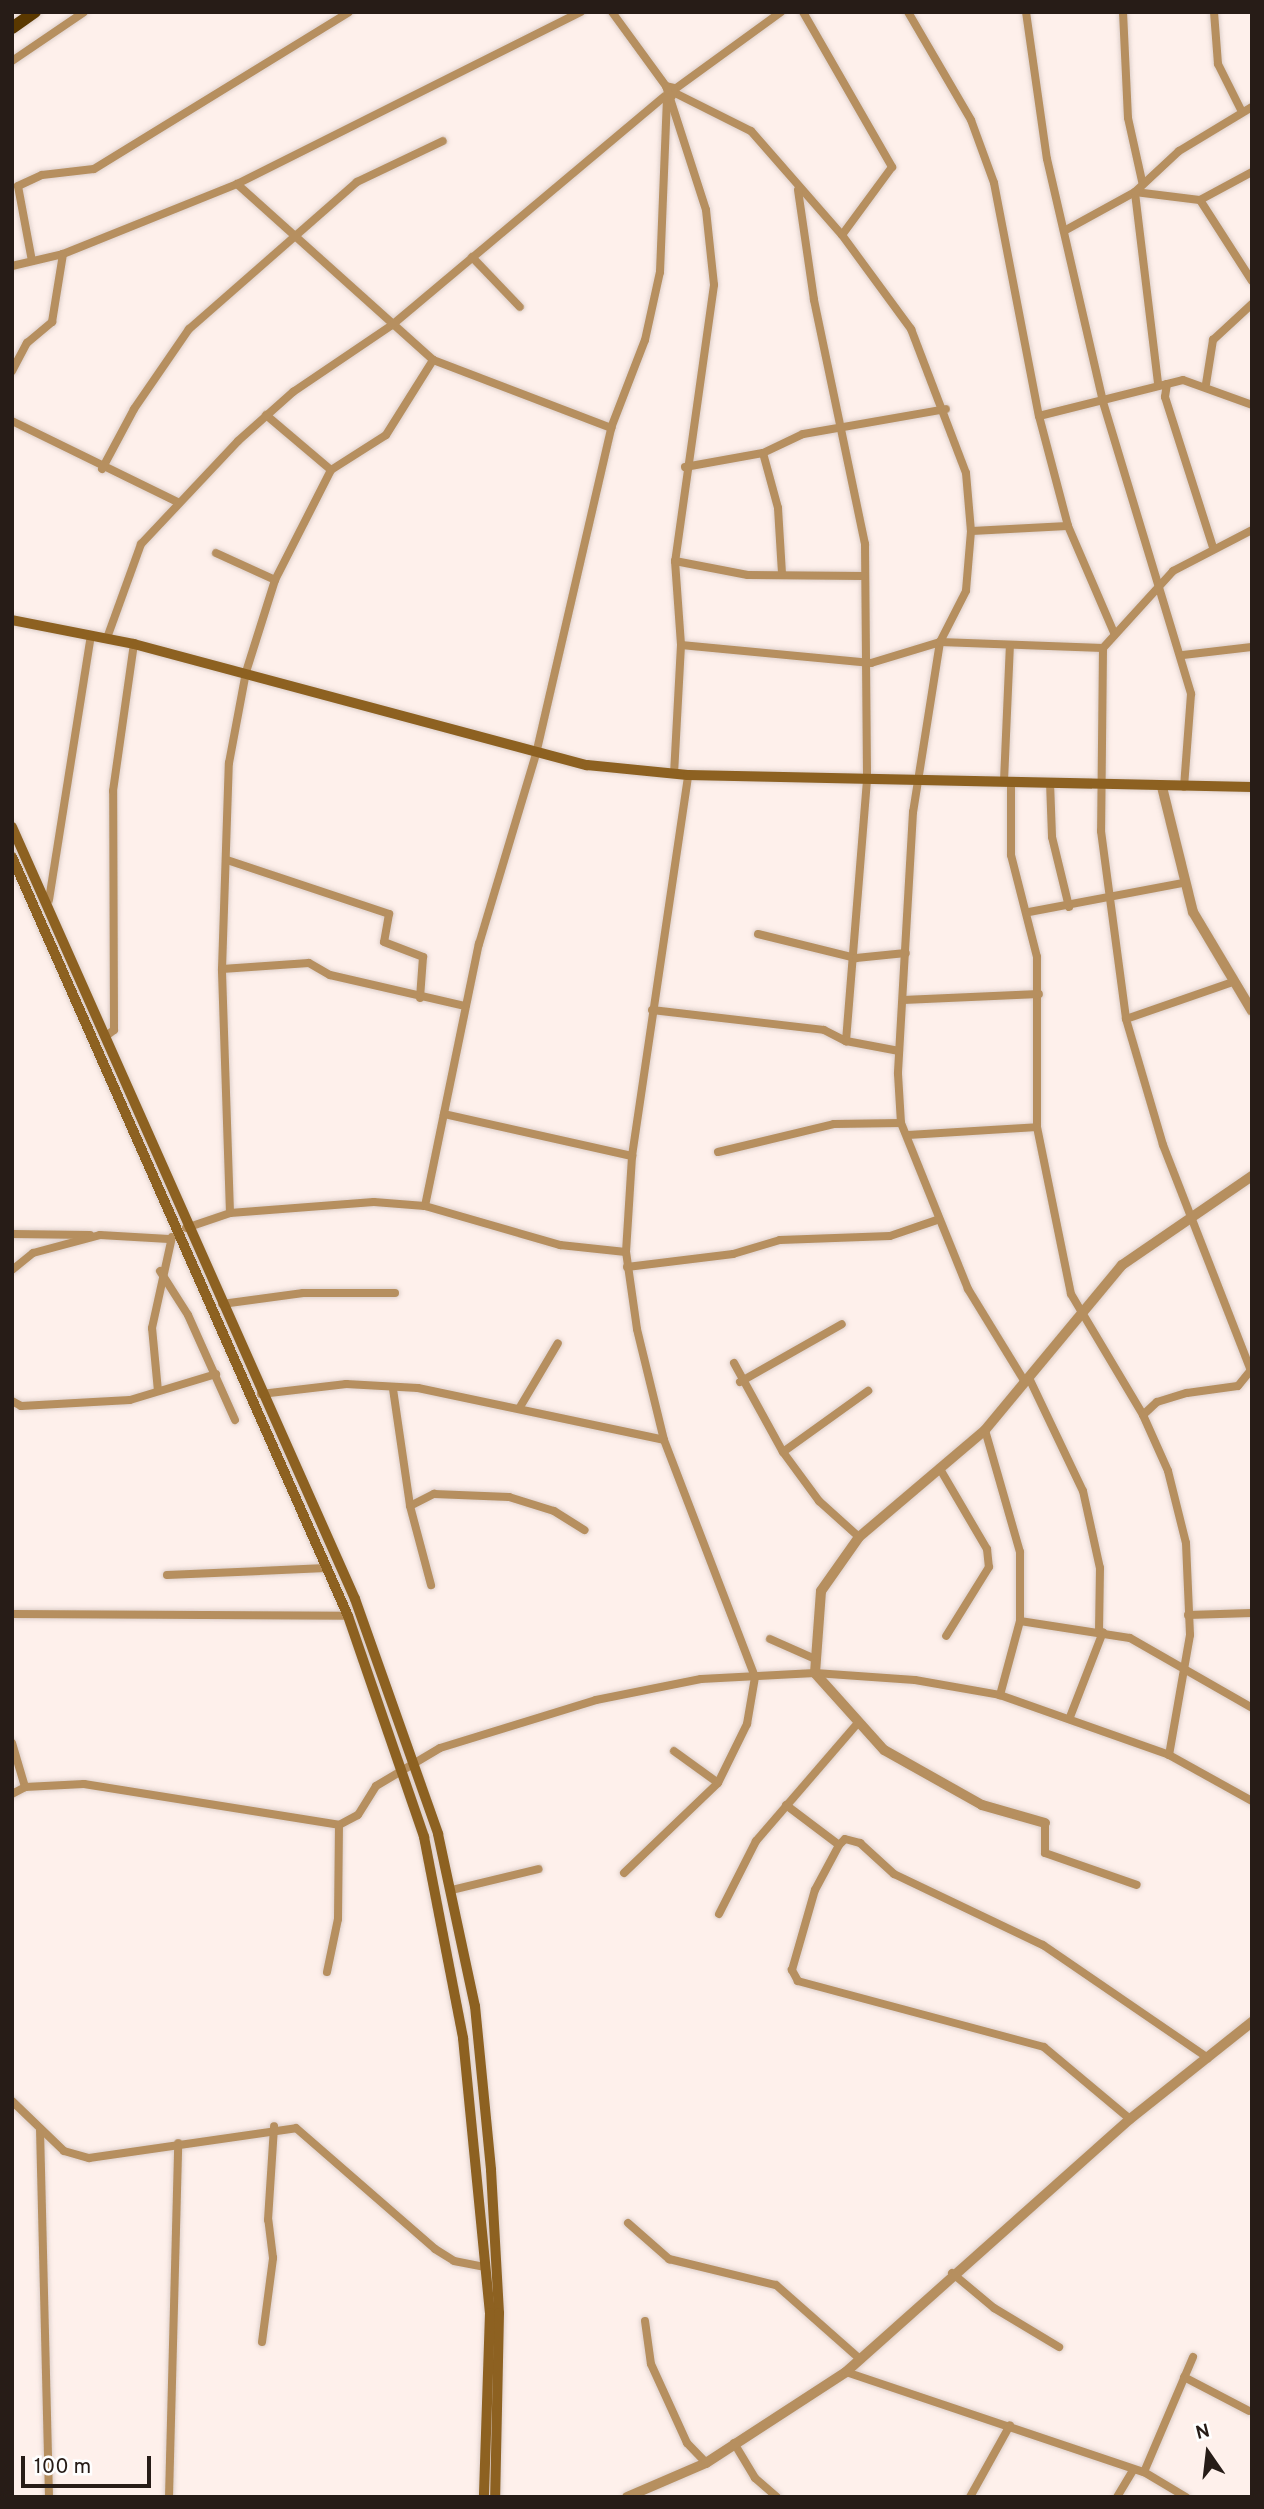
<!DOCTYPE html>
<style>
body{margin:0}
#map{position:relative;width:1264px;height:2509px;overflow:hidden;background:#fef0eb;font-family:Overpass,sans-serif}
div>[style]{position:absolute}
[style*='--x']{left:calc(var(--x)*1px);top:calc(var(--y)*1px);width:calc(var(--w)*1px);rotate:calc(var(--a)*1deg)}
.roads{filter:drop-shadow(0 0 2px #dccec9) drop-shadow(0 0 2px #dccec9)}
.minor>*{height:8px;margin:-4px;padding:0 4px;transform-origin:4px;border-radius:4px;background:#b68f5f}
.tertiary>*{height:10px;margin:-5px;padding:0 5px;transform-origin:5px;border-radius:5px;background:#b68f5f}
.secondary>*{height:10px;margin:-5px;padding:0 5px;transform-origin:5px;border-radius:5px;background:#8d6121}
.trunk>*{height:12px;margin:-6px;padding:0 6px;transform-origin:6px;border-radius:6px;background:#5a3800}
span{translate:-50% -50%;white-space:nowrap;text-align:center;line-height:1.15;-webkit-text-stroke:5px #fff;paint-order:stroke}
.frame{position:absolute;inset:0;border:14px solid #271c17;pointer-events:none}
.north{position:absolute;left:1173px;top:2418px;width:70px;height:70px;-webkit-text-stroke:5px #fff;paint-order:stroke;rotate:346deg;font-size:19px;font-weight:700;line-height:28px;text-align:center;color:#271c17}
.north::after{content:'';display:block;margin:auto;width:24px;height:32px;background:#271c17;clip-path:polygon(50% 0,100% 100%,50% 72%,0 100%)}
.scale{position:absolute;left:21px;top:2456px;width:130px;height:32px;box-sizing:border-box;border:4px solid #271c17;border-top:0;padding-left:9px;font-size:21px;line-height:24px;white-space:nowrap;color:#271c17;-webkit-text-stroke:5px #fff;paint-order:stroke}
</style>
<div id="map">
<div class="roads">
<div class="minor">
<i style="--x:612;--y:12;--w:92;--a:53.9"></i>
<i style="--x:803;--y:12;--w:179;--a:60.1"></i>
<i style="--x:892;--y:167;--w:84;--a:126.3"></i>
<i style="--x:908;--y:12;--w:125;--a:59.7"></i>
<i style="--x:971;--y:120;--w:67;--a:69.9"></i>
<i style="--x:994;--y:183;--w:237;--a:79.1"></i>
<i style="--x:1039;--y:416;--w:114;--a:75.2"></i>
<i style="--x:1068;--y:526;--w:116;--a:66.7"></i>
<i style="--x:1026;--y:12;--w:148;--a:81.9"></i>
<i style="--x:1047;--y:159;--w:249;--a:77"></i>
<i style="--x:1103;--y:402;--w:305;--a:73.2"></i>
<i style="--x:1191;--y:694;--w:93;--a:94.3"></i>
<i style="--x:1123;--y:12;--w:106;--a:87.3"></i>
<i style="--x:1128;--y:118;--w:65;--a:77.5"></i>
<i style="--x:1214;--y:12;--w:52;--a:85.6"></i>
<i style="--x:1218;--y:64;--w:54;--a:63.4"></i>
<i style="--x:12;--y:61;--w:87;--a:-34.2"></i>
<i style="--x:675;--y:89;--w:131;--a:-36"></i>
<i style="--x:675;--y:93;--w:85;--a:26.6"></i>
<i style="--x:751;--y:131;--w:138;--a:48.8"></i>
<i style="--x:842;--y:235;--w:117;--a:53.7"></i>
<i style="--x:911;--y:329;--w:154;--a:69.1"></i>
<i style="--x:966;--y:473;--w:58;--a:85.1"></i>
<i style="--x:971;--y:531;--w:60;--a:94.8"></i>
<i style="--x:966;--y:591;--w:57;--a:117"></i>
<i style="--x:940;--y:642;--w:172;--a:99"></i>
<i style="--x:913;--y:812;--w:262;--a:93.3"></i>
<i style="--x:898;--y:1074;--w:49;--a:86.5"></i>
<i style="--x:901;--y:1123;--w:179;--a:68"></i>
<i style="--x:968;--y:1289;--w:109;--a:58.5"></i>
<i style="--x:672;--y:96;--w:8;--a:-76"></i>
<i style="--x:674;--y:88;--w:8;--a:-166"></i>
<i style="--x:666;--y:86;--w:130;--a:72.1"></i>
<i style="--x:706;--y:210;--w:75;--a:83.9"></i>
<i style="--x:714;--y:285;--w:279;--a:98"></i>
<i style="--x:675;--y:561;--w:84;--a:85.9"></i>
<i style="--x:681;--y:645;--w:129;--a:93.1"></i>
<i style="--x:237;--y:184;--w:263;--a:41.9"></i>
<i style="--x:433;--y:360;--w:191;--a:20.9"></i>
<i style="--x:798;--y:190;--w:111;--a:81.7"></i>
<i style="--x:814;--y:300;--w:249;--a:78.2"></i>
<i style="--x:865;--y:544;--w:236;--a:89.5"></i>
<i style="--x:867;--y:780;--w:262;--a:94.6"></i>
<i style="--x:1200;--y:200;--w:96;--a:57.3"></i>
<i style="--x:1064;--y:231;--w:81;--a:-28.8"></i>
<i style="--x:1135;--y:192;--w:65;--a:7"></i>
<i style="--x:1200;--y:200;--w:59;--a:-28.3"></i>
<i style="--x:472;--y:257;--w:69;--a:46.2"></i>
<i style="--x:32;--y:261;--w:76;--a:-100.6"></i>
<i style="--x:18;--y:186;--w:26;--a:-25"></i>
<i style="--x:42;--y:175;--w:52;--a:-6.6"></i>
<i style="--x:94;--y:169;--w:299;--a:-31.6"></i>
<i style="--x:12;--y:266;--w:52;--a:-13.2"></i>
<i style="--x:63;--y:254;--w:188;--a:-21.9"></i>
<i style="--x:237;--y:184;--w:385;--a:-26.6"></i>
<i style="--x:12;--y:371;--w:32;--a:-62"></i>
<i style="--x:27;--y:343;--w:33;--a:-40"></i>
<i style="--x:52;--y:322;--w:69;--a:-80.8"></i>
<i style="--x:1158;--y:383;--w:192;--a:-96.9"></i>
<i style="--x:1135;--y:192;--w:60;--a:-43"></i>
<i style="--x:1179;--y:151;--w:85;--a:-31.1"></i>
<i style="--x:1167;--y:384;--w:13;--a:99"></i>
<i style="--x:1165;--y:397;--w:157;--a:72.3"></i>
<i style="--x:1206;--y:384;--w:45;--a:-81"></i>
<i style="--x:1213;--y:340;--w:53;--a:-42.7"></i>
<i style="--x:266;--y:415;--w:85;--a:40.2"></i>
<i style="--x:1039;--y:416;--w:148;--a:-14"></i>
<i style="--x:1183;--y:380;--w:73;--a:19.9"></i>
<i style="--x:12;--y:421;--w:184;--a:26.1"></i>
<i style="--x:763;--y:453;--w:57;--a:74.7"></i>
<i style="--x:778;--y:508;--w:65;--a:86.5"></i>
<i style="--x:685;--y:467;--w:79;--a:-10.2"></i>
<i style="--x:763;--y:453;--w:44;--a:-25.4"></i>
<i style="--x:803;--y:434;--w:145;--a:-9.9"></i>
<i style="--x:102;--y:469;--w:68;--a:-61.9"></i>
<i style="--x:134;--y:409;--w:97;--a:-55.5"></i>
<i style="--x:189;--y:329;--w:223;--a:-41.2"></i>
<i style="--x:357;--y:182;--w:95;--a:-25.5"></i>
<i style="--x:971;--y:531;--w:97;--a:-3"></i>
<i style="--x:216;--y:553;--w:65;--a:24.6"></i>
<i style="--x:675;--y:561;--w:74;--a:10.9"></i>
<i style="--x:748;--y:575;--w:116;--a:0.5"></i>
<i style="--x:107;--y:638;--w:100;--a:-70.1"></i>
<i style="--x:141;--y:544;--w:141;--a:-46.7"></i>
<i style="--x:238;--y:441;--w:74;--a:-41.7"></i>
<i style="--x:293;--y:392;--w:120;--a:-34.1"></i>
<i style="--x:392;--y:325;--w:356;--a:-40"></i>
<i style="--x:681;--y:645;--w:191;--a:5.4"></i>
<i style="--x:871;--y:663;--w:72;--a:-16.9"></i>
<i style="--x:940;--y:642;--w:163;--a:2.1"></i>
<i style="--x:1103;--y:648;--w:104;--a:-47.7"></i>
<i style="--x:1173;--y:571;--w:89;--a:-27.4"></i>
<i style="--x:1103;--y:648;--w:183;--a:90.6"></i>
<i style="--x:1101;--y:831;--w:190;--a:82.4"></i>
<i style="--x:1126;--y:1019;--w:131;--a:73.6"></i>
<i style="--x:1163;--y:1145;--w:245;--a:68.7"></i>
<i style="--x:1183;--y:655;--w:69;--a:-6.6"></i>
<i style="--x:1004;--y:781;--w:135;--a:-87.5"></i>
<i style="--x:1011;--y:781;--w:74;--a:90"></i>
<i style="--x:1011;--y:855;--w:105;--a:75.7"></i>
<i style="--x:1037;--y:957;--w:170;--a:90"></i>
<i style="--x:1037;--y:1127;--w:170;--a:78.5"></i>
<i style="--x:1071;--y:1294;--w:141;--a:59.2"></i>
<i style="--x:1143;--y:1415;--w:61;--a:65.9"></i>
<i style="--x:1168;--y:1471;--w:74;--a:76"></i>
<i style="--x:1186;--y:1543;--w:92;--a:87.5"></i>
<i style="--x:1190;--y:1635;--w:122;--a:99.9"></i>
<i style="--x:1050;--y:782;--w:55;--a:87.9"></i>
<i style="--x:1052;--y:837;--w:72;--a:76.3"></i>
<i style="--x:227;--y:860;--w:171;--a:18.4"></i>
<i style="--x:389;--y:914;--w:28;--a:100"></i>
<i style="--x:384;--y:942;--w:42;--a:21"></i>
<i style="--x:423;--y:957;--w:41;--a:94.2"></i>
<i style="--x:49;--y:900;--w:268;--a:-81"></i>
<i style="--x:1029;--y:912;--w:157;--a:-10.7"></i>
<i style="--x:758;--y:934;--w:101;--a:13.8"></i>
<i style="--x:856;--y:958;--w:50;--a:-5.7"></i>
<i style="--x:222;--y:969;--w:87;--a:-3.9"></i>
<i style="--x:309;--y:963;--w:24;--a:30"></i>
<i style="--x:330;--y:975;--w:139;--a:12.9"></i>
<i style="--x:903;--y:1000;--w:136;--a:-2.5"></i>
<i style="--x:652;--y:1010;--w:173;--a:6.6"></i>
<i style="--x:824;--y:1030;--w:25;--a:27"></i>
<i style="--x:846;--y:1041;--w:54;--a:10.7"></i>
<i style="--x:1126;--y:1019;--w:113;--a:-19.1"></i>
<i style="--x:106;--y:1036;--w:10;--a:-37"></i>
<i style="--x:114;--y:1030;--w:239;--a:-90.2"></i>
<i style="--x:113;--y:791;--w:148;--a:-81.9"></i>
<i style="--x:444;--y:1114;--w:193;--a:12.6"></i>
<i style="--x:908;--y:1135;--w:129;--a:-3.5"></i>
<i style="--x:718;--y:1152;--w:119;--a:-13.6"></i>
<i style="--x:834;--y:1124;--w:67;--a:-0.9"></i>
<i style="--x:425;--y:1206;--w:268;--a:-78.4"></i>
<i style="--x:479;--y:944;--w:198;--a:-73.3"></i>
<i style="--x:536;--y:754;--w:335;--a:-77"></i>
<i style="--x:611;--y:428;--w:94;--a:-68.9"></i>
<i style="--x:645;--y:340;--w:70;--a:-77.6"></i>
<i style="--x:660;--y:272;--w:175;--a:-87.7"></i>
<i style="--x:230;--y:1213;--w:244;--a:-91.9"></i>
<i style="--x:222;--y:969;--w:206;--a:-88.1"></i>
<i style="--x:229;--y:763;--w:93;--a:-79.4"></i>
<i style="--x:246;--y:672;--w:96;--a:-72.5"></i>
<i style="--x:275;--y:580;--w:123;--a:-63"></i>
<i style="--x:331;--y:470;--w:65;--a:-32.5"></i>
<i style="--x:386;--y:435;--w:89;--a:-57.9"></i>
<i style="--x:186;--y:1228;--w:46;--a:-18.8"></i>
<i style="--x:230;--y:1213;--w:144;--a:-4.4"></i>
<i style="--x:374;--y:1202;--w:51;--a:4.5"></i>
<i style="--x:425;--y:1206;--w:141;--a:16.1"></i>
<i style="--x:560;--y:1245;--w:66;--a:6.1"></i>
<i style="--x:12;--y:1234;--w:78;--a:0.7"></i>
<i style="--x:627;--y:1267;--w:107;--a:-7"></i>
<i style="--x:733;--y:1254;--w:49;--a:-16.6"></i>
<i style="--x:780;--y:1240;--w:110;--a:-2.1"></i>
<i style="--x:890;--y:1236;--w:50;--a:-18.8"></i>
<i style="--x:12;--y:1270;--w:27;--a:-39"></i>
<i style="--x:33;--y:1253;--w:69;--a:-15"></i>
<i style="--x:100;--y:1235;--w:69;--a:3.3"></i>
<i style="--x:160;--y:1271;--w:52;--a:57.5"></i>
<i style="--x:188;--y:1315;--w:115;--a:65.9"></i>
<i style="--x:222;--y:1304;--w:82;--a:-7.7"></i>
<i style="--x:303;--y:1293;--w:92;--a:0"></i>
<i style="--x:734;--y:1363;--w:102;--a:61.2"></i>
<i style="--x:783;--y:1452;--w:61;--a:53.7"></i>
<i style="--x:819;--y:1501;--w:54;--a:42"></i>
<i style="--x:1029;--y:1378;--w:125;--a:64.5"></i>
<i style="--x:1083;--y:1491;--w:79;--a:77.6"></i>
<i style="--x:1100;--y:1568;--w:63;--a:90.9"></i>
<i style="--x:740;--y:1382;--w:117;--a:-29.6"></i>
<i style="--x:393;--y:1389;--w:118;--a:81.7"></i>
<i style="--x:410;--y:1506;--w:82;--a:75.1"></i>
<i style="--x:158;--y:1391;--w:63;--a:-95.4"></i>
<i style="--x:152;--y:1328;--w:93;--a:-77.6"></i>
<i style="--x:261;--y:1394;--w:86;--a:-6.7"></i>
<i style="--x:346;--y:1384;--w:72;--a:3.2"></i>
<i style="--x:418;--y:1388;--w:251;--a:11.9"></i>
<i style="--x:12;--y:1401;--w:10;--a:29"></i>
<i style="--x:21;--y:1406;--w:109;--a:-3.2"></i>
<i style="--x:130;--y:1400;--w:90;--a:-16.8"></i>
<i style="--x:520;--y:1407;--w:74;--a:-59.3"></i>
<i style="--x:1143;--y:1415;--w:19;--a:-43"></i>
<i style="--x:1157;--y:1402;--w:31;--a:-17"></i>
<i style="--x:1187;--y:1393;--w:51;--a:-7.8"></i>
<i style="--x:1238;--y:1386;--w:19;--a:-51"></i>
<i style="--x:985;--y:1430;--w:127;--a:74"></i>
<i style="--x:1020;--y:1552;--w:69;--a:90"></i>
<i style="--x:1020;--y:1621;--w:77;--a:105.1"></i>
<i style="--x:783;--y:1452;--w:105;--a:-35.7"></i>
<i style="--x:940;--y:1469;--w:93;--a:59.6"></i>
<i style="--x:987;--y:1549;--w:18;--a:84"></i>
<i style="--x:989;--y:1567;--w:81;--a:121.9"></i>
<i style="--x:410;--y:1506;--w:27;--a:-27"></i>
<i style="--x:434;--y:1494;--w:75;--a:2.3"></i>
<i style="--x:509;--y:1497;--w:47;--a:17.3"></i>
<i style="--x:554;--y:1511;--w:36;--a:32"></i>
<i style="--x:167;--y:1575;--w:159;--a:-2.5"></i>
<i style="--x:12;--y:1614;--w:336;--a:0.3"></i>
<i style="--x:1188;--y:1615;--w:64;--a:-1.8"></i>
<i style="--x:1020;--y:1621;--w:111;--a:8.8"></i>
<i style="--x:1130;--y:1638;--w:141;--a:29.8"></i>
<i style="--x:770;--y:1639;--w:47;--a:23.8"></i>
<i style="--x:1070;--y:1717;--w:91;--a:-68.8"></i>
<i style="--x:12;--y:1743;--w:46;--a:73.5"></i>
<i style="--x:674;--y:1751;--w:54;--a:36"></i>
<i style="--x:12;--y:1794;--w:15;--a:-28"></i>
<i style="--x:25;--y:1787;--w:59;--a:-2.9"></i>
<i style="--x:84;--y:1784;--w:258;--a:9.1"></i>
<i style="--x:339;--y:1825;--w:21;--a:-28"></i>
<i style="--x:358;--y:1815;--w:34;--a:-58"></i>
<i style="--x:376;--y:1786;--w:74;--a:-30.7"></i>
<i style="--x:440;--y:1748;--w:163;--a:-17.1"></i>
<i style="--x:596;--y:1700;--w:107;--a:-11.3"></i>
<i style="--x:701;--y:1679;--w:114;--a:-3"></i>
<i style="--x:815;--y:1673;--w:100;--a:4"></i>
<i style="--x:915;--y:1680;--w:86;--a:10"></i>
<i style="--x:1000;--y:1695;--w:179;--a:19.5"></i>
<i style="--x:1169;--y:1755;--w:95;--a:29"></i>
<i style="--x:786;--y:1805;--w:66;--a:37"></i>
<i style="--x:1045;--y:1823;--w:30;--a:90"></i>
<i style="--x:1045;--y:1853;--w:97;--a:19.2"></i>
<i style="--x:624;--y:1873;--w:130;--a:-43.8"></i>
<i style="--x:718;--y:1783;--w:66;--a:-63.8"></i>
<i style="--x:747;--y:1724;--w:48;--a:-80.3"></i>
<i style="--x:755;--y:1677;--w:254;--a:-111"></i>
<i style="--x:664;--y:1440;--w:114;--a:-103.7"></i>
<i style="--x:637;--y:1329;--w:78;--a:-98.1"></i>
<i style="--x:626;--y:1252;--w:96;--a:-86.4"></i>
<i style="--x:632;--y:1156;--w:385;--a:-81.6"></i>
<i style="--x:452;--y:1890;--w:89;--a:-13.6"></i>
<i style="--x:719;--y:1914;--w:82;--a:-63.1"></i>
<i style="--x:756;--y:1841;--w:156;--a:-49.2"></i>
<i style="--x:327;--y:1972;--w:54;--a:-78.3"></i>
<i style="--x:338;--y:1919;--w:94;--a:-89.4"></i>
<i style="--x:12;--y:2101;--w:72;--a:43.9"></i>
<i style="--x:64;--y:2151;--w:26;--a:16"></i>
<i style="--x:89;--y:2158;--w:209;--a:-8.2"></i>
<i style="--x:296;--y:2128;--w:184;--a:41"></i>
<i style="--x:435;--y:2249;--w:22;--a:32"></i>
<i style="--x:454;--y:2261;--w:32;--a:11"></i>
<i style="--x:1130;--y:2119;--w:112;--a:-140.1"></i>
<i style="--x:1044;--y:2047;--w:255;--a:-165"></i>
<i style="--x:798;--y:1981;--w:13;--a:-119"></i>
<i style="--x:792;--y:1970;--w:83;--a:-74"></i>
<i style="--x:815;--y:1890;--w:51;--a:-61.9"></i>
<i style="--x:839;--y:1845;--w:8;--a:-45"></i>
<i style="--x:845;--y:1839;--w:16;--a:15"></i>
<i style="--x:860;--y:1843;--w:46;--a:42.4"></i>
<i style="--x:894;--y:1874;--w:165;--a:25.5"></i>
<i style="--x:1043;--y:1945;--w:200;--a:34.4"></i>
<i style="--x:40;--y:2129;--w:368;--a:88.6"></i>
<i style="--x:628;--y:2223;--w:55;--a:41.3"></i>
<i style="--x:669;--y:2259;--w:110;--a:13.7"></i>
<i style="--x:776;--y:2285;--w:112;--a:41.4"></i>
<i style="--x:952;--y:2273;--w:55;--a:39.8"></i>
<i style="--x:994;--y:2308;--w:76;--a:31"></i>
<i style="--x:645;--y:2321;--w:43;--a:82.1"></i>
<i style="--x:651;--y:2364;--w:87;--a:65.5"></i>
<i style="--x:687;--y:2443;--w:28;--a:46"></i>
<i style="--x:262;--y:2342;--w:85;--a:-82.5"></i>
<i style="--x:273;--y:2258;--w:38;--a:-97"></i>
<i style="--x:268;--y:2220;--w:94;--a:-86.3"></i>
<i style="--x:846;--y:2372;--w:314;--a:18.6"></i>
<i style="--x:1144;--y:2472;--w:49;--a:30.8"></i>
<i style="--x:1184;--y:2377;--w:73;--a:27.6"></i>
<i style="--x:734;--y:2443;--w:41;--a:59"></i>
<i style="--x:755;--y:2478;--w:29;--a:41"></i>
<i style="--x:1144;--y:2472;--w:125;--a:-66.9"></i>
<i style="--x:169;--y:2497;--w:354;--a:-88.5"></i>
<i style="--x:970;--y:2497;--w:82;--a:-60.9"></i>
<i style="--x:1117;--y:2497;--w:31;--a:-59"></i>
</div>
<div class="tertiary">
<i style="--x:1162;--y:787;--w:129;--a:76.1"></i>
<i style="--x:1193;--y:912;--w:115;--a:59.2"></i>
<i style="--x:1045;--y:1823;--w:66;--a:-164.1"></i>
<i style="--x:982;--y:1805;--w:112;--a:-150.7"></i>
<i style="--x:884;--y:1750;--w:103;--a:-131.9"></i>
<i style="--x:815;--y:1673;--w:82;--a:-85.8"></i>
<i style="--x:821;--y:1591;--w:66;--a:-54.9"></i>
<i style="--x:859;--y:1537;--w:165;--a:-40.3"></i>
<i style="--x:985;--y:1430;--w:214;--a:-50.3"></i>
<i style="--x:1122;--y:1265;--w:158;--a:-34.4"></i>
<i style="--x:627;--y:2497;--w:86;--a:-23.3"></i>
<i style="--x:706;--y:2463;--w:167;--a:-33"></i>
<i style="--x:846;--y:2372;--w:380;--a:-41.7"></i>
<i style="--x:1130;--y:2119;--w:156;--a:-38.5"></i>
</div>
<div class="secondary">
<i style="--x:12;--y:620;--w:124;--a:11.1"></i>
<i style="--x:134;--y:644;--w:469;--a:15"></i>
<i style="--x:587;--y:765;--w:101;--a:5.7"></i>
<i style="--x:688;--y:775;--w:564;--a:1.22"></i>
<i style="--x:12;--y:827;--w:845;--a:66.04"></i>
<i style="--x:355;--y:1599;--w:249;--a:70.5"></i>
<i style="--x:438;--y:1834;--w:176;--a:77.9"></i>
<i style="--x:475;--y:2006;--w:165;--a:84.4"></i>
<i style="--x:491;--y:2170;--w:143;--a:86.8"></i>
<i style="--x:499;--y:2313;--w:184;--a:91.2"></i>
<i style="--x:12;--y:857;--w:830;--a:66.12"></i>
<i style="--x:348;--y:1616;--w:234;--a:71"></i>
<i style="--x:424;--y:1837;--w:205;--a:79"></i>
<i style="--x:463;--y:2038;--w:276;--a:84.4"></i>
<i style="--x:490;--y:2313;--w:184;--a:91.9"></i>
</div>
<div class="trunk">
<i style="--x:12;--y:28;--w:28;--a:-35"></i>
</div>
</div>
<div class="frame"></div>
<div class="north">N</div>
<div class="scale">100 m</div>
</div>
